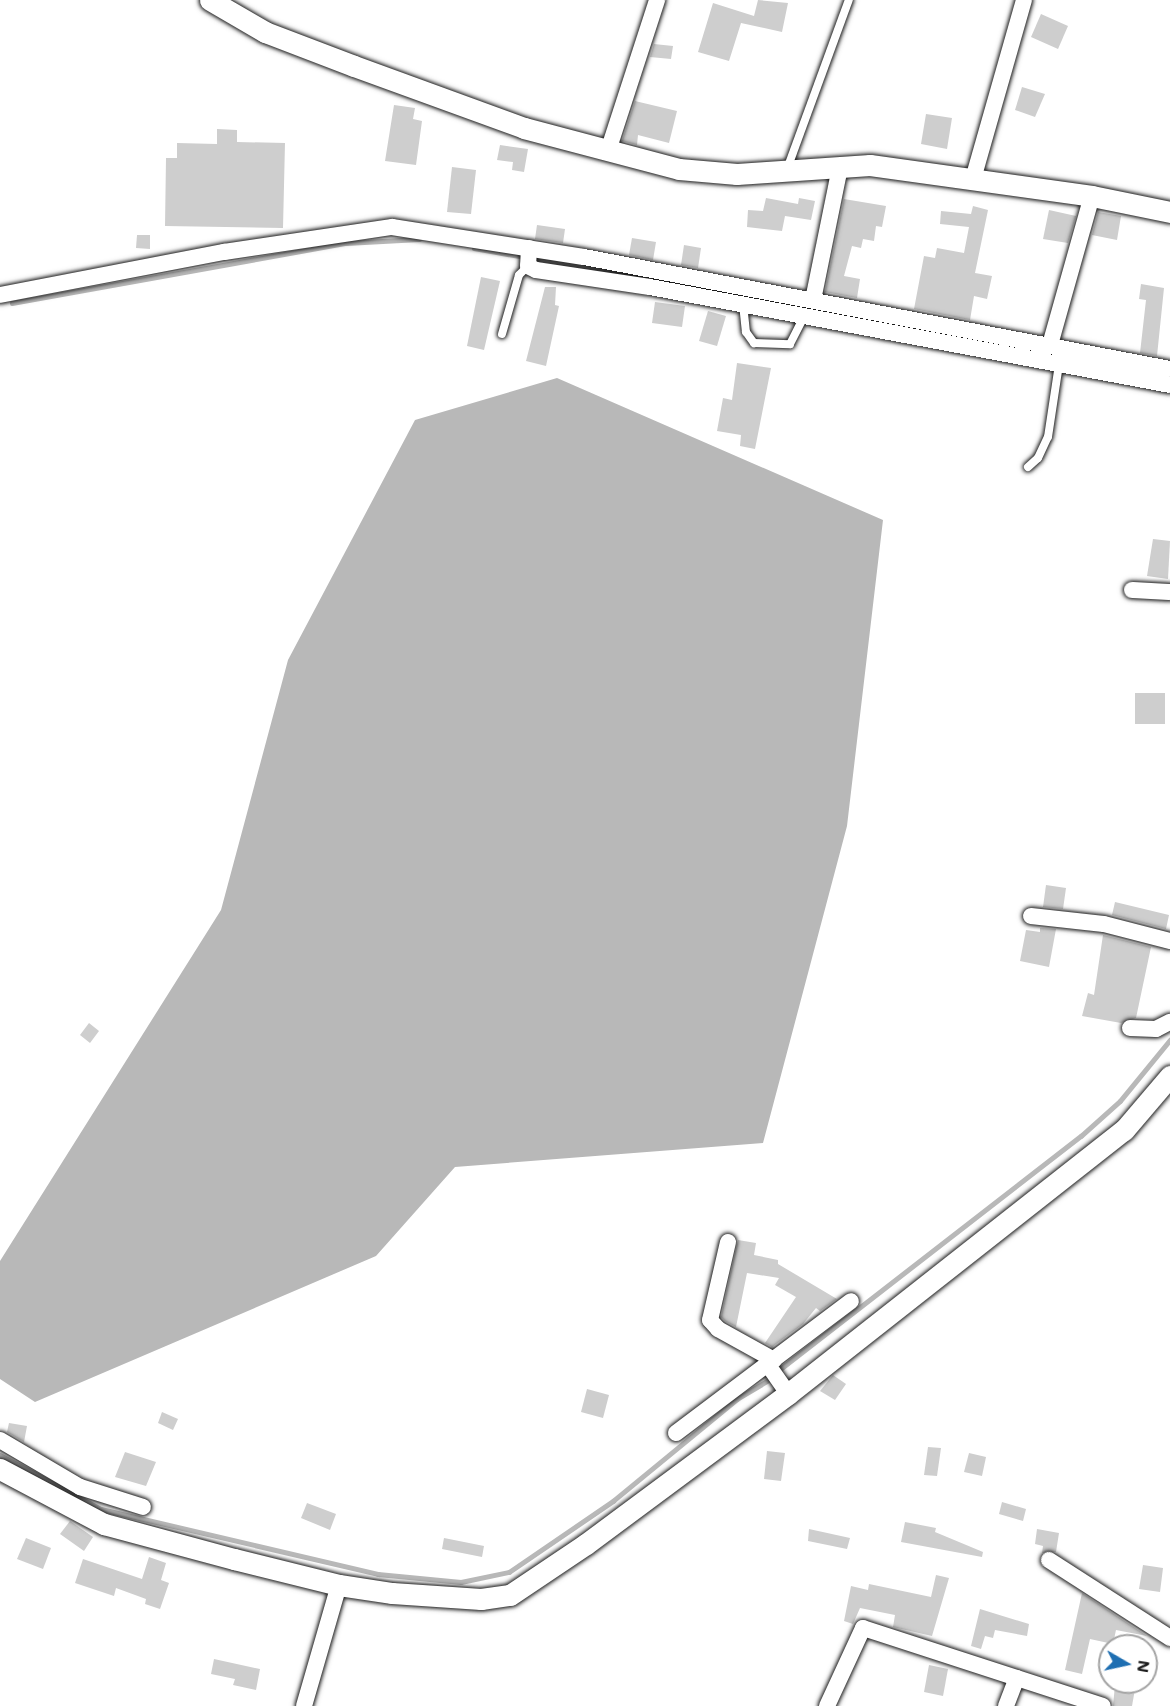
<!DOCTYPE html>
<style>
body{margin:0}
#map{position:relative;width:1170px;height:1706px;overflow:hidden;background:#fff;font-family:Mali,sans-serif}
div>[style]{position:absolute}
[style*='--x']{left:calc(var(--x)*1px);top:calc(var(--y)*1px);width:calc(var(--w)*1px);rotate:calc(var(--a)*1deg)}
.water>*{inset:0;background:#b8b8b8}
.stream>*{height:4.5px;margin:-2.25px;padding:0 2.25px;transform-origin:2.25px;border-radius:2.25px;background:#b8b8b8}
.building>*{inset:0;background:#cecece}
.roads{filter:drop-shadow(0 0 2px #1c1c1c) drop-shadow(0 0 2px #1c1c1c)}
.service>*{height:8px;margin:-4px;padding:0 4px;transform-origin:4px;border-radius:4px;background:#fff}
.minor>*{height:16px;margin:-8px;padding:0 8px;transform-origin:8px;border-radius:8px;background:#fff}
.tertiary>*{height:21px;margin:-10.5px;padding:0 10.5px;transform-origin:10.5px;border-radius:10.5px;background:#fff}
span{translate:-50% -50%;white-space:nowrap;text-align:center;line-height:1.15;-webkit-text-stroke:5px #fff;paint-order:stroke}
.north{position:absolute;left:1098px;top:1634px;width:60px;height:60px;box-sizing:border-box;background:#fff;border:2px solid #a4a4a4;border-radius:50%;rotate:99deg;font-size:16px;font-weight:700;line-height:24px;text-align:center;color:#1c1c1c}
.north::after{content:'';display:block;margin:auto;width:21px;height:27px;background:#1f6fb2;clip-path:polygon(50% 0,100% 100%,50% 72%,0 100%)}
</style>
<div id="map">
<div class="water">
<i style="clip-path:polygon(557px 378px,883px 520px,847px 826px,763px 1143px,455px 1167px,376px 1256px,35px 1402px,0 1379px,0 1261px,221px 910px,288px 660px,415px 420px)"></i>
</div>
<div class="stream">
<i style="--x:474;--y:248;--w:46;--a:10.1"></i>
<i style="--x:536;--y:258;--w:175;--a:10.2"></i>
<i style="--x:12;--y:303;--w:339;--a:-10.2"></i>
<i style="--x:346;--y:243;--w:73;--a:-3.1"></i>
<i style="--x:779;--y:1370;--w:382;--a:-37.8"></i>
<i style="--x:1081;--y:1136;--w:52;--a:-41.9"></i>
<i style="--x:1120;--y:1101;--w:79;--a:-50.7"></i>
<i style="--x:0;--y:1455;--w:115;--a:28.1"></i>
<i style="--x:101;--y:1509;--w:285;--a:13.2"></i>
<i style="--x:378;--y:1574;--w:83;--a:5.5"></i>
<i style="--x:461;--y:1582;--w:49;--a:-11.8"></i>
<i style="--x:509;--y:1572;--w:126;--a:-34.3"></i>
<i style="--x:613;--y:1501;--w:161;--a:-39.4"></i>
<i style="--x:737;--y:1399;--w:35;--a:-31"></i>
</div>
<div class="building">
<i style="clip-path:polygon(758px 0,788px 3px,782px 32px,741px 23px,729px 61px,698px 52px,713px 3px,754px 16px)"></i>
<i style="clip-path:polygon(1041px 14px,1068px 26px,1058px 49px,1031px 37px)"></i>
<i style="clip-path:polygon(654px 44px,673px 46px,671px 59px,650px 57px)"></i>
<i style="clip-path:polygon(1022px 87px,1045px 94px,1035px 117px,1015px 110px)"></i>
<i style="clip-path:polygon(635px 101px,677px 111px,669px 143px,638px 135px,637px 145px,622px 141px)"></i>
<i style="clip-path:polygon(394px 105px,415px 108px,413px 119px,422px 121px,416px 165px,385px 161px)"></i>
<i style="clip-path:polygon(926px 114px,952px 118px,947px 149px,921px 144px)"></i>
<i style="clip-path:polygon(217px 129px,237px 130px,237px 142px,285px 143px,283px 228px,165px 226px,166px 158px,177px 158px,177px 143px,217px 144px)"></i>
<i style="clip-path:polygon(500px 145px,528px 149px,524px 172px,512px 170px,513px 162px,497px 160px)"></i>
<i style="clip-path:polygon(452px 167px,476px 170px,471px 214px,447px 212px)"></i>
<i style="clip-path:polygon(766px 198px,798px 204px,799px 198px,815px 201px,811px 220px,785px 216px,782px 231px,747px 227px,748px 210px,763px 211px)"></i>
<i style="clip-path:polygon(844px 199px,886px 206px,882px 227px,876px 226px,874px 241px,863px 239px,861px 248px,852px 246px,844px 276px,860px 279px,857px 298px,825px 292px)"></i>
<i style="clip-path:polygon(973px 206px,988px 210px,975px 273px,992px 276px,987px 299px,974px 296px,970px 320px,914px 309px,924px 256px,935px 258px,937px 248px,964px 253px,969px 227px,940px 224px,941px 211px,971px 214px)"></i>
<i style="clip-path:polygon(1049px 210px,1076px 216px,1068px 243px,1043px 239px)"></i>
<i style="clip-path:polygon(1098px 212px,1121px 216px,1117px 240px,1092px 235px)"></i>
<i style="clip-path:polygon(537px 225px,565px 229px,563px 243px,535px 239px)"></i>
<i style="clip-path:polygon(137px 235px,150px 235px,150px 249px,136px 248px)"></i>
<i style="clip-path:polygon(632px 238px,656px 242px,653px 260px,629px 255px)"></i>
<i style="clip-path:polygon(684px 245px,701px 248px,698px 268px,681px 265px)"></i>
<i style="clip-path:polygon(481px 277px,500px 281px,484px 350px,467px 346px)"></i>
<i style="clip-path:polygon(1141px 284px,1164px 288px,1157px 356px,1140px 353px,1146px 300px,1139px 299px)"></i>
<i style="clip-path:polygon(545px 287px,556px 287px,555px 305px,559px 306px,546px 366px,526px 361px)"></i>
<i style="clip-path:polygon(655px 302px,685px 306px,682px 327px,652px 323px)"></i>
<i style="clip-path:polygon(708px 311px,726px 316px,717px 346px,699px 341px)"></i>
<i style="clip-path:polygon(737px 363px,771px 368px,755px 449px,740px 446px,741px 435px,717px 431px,723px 398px,732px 400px)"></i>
<i style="clip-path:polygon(1153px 539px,1170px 541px,1168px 579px,1147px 576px)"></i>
<i style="clip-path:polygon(1135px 693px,1165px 693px,1165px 724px,1135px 724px)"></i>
<i style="clip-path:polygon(1046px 885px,1066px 888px,1063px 909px,1043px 907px)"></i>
<i style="clip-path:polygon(1115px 902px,1169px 915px,1166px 929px,1112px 915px)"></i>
<i style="clip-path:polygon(1040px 928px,1056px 929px,1049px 967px,1020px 961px,1026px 930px,1040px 932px)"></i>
<i style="clip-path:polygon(1103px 935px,1151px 947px,1136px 1018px,1121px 1023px,1082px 1016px,1088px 993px,1094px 995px)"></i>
<i style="clip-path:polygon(89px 1023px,99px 1031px,90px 1043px,80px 1035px)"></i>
<i style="clip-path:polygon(738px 1240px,756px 1243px,754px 1255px,778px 1260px,778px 1264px,837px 1299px,820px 1311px,816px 1308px,803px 1324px,772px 1347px,765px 1343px,796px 1297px,775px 1285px,779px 1278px,747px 1273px,736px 1327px,725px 1321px,721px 1317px)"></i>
<i style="clip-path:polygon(833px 1375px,846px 1384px,835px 1400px,820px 1391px)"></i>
<i style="clip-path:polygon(587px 1389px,609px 1395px,603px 1418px,581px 1412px)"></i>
<i style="clip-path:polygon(162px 1412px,178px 1419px,173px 1430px,158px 1423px)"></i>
<i style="clip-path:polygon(9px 1423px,27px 1426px,24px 1442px,7px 1432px)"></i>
<i style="clip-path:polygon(928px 1447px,941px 1448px,937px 1476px,924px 1475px)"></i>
<i style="clip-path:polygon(767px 1451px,785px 1453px,781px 1481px,764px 1479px)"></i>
<i style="clip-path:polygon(125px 1452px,156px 1462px,146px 1486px,115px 1477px)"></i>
<i style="clip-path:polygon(969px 1453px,986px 1457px,982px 1476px,964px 1472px)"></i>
<i style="clip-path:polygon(1002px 1502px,1026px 1509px,1023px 1521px,999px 1514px)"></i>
<i style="clip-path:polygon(307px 1503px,336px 1514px,330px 1530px,301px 1518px)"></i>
<i style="clip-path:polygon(70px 1521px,93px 1537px,84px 1551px,60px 1534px)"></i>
<i style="clip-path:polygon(905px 1522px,936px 1528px,935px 1532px,983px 1552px,982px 1557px,901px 1542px)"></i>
<i style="clip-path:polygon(809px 1529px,850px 1538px,847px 1549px,808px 1541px)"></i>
<i style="clip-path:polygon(1037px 1529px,1059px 1533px,1056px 1552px,1042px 1553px,1043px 1546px,1035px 1544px)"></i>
<i style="clip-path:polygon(26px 1538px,51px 1548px,43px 1569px,17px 1559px)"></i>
<i style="clip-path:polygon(444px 1538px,484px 1546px,482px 1557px,442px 1549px)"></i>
<i style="clip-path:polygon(149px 1557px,166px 1563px,161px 1580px,169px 1583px,160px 1609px,145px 1604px,146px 1599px,116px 1588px,114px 1596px,75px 1583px,83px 1559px,142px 1579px)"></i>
<i style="clip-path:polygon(1143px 1565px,1163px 1568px,1160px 1592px,1139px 1589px)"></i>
<i style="clip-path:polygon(936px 1575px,949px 1578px,932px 1636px,893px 1627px,895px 1615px,860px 1608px,853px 1624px,844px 1621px,851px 1586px,868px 1590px,869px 1584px,931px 1597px)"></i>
<i style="clip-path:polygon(1082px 1593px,1147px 1636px,1116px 1630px,1113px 1644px,1090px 1639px,1082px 1674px,1065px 1670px)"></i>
<i style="clip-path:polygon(980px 1609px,1029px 1624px,1027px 1636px,995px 1630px,993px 1638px,985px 1636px,981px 1649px,971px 1646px)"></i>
<i style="clip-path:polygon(214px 1659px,260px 1669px,256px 1690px,233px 1685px,235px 1679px,211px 1674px)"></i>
<i style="clip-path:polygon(929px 1665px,948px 1669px,943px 1696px,924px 1692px)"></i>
<i style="clip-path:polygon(1115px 1685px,1135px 1689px,1132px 1706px,1113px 1706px)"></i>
</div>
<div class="roads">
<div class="service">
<i style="--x:787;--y:169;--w:180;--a:-69.9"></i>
<i style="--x:743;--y:304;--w:28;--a:84"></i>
<i style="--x:746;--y:332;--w:14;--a:54"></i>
<i style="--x:754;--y:343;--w:36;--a:2"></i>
<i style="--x:790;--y:344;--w:31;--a:-63"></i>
<i style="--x:502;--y:334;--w:61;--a:-73.9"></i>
<i style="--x:519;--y:275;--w:13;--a:-45"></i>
<i style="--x:1028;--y:467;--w:13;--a:-42"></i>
<i style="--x:1038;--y:458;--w:23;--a:-65"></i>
<i style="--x:1048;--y:437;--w:74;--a:-81.4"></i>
</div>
<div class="minor">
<i style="--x:608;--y:151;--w:159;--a:-72"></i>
<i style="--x:973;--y:179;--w:186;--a:-74.1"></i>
<i style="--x:529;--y:248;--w:18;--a:93"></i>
<i style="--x:528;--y:266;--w:9;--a:27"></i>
<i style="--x:536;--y:270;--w:115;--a:8.5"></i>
<i style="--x:650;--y:287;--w:529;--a:10.67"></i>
<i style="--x:0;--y:295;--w:228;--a:-10.9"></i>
<i style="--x:224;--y:252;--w:170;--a:-8.5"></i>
<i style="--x:392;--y:227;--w:194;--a:8.9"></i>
<i style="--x:584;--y:257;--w:597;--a:10.82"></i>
<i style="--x:813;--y:300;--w:136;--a:-78.5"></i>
<i style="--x:1050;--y:345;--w:155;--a:-74.3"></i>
<i style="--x:1132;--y:590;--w:38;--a:3"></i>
<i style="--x:1031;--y:916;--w:73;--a:6.3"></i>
<i style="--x:1104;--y:924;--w:68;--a:14.4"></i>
<i style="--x:1130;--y:1028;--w:26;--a:2"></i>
<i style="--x:1156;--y:1029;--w:16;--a:-27"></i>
<i style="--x:728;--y:1242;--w:80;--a:103"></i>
<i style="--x:710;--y:1320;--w:12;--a:48"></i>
<i style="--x:718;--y:1329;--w:64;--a:29"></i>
<i style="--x:768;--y:1365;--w:35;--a:55"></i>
<i style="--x:676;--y:1433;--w:219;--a:-37"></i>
<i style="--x:0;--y:1440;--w:93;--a:30.4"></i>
<i style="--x:80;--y:1487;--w:66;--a:17.6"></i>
<i style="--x:1049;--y:1560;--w:144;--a:32.8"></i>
<i style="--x:304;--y:1706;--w:126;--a:-73.9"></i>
<i style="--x:827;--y:1706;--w:86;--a:-65.2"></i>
<i style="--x:863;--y:1628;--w:252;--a:18"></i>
<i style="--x:1006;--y:1706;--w:30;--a:-69"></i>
</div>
<div class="tertiary">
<i style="--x:210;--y:0;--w:64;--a:30.2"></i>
<i style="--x:265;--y:32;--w:95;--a:20.9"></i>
<i style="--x:354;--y:66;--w:181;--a:20"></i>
<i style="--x:524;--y:128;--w:160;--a:14.8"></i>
<i style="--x:679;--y:169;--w:58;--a:4.9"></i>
<i style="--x:737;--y:174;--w:133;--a:-3.9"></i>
<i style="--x:870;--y:165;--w:224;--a:7.9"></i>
<i style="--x:1092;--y:196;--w:80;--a:11.6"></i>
<i style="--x:0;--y:1469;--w:118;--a:27.9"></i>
<i style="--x:104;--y:1524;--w:135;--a:15.1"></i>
<i style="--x:234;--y:1559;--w:108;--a:13.9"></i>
<i style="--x:339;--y:1585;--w:54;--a:8.6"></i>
<i style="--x:392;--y:1593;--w:89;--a:3.9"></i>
<i style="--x:481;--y:1599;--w:29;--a:-8"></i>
<i style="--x:510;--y:1595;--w:92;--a:-33.9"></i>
<i style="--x:586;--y:1544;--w:252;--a:-36.6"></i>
<i style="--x:788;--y:1394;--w:427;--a:-38.2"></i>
<i style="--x:1124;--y:1130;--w:71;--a:-49.6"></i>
</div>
</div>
<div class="north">N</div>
</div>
